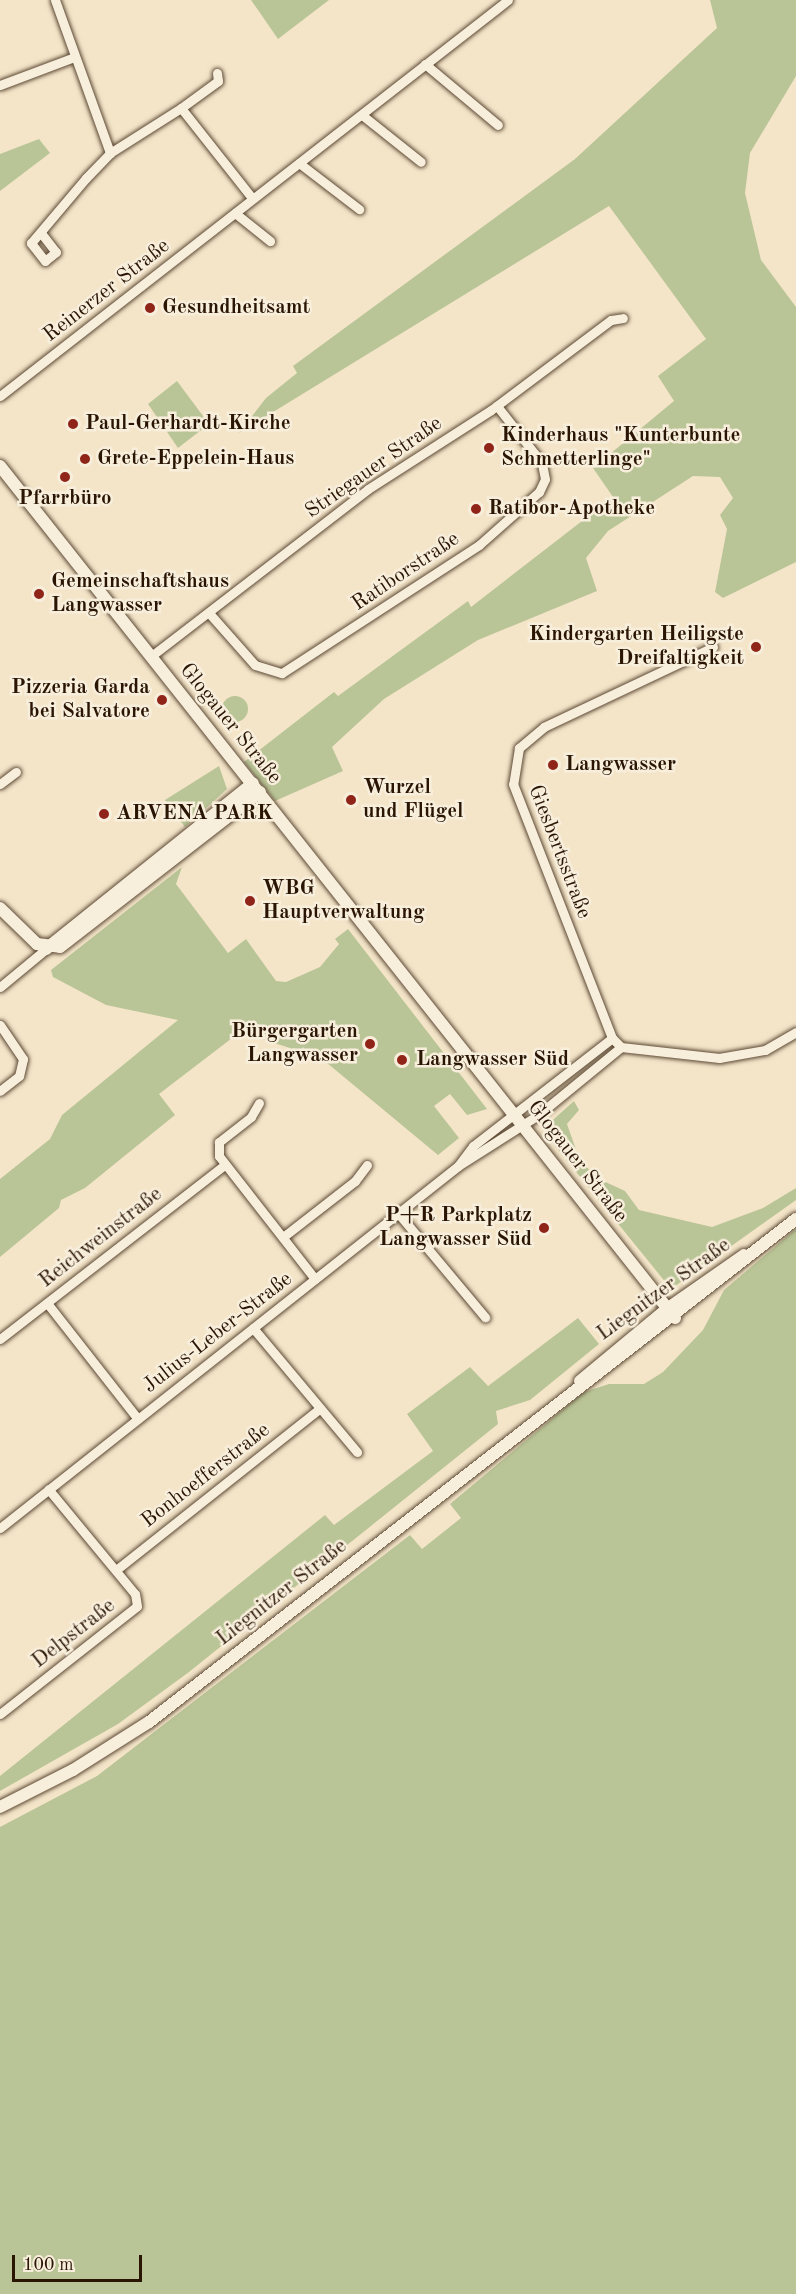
<!DOCTYPE html>
<meta charset="utf-8">
<style>
body{margin:0}
#map{position:relative;width:796px;height:2294px;overflow:hidden;background:#f4e5c9;font-family:"Old Standard TT",serif}
div>[style]{position:absolute}
[style*='--x']{left:calc(var(--x)*1px);top:calc(var(--y)*1px);width:calc(var(--w)*1px);rotate:calc(var(--a)*1deg)}
.green>*{inset:0;background:#bac597}
.round{border-radius:50%}
.roads{filter:drop-shadow(0 0 2px #5c4934) drop-shadow(0 0 2px #5c4934)}
.street>*{height:9px;margin:-4.5px;padding:0 4.5px;transform-origin:4.5px;border-radius:4.5px;background:#f8eedc}
.secondary>*{height:12px;margin:-6px;padding:0 6px;transform-origin:6px;border-radius:6px;background:#f8eedc}
.dots>*{width:16px;height:16px;translate:-50% -50%;box-sizing:border-box;border:3px solid #f8eedc;border-radius:50%}
span{translate:-50% -50%;white-space:nowrap;text-align:center;line-height:1.15;-webkit-text-stroke:5px #f8eedc;paint-order:stroke}
.street-label{font-size:21px;color:#2a1503}
.poi-label{font-size:21px;color:#2a1503;font-weight:700}
.left{translate:0 -50%;text-align:left}
.right{translate:-100% -50%;text-align:right}
.scale{position:absolute;left:12px;top:2255px;width:130px;height:27px;box-sizing:border-box;border:3px solid #2a1503;border-top:0;padding-left:8px;font-size:18px;line-height:21px;white-space:nowrap;color:#2a1503;-webkit-text-stroke:4px #f8eedc;paint-order:stroke}
</style>
<div id="map">
<div class="green">
<i style="clip-path:polygon(251px 0,329px 0,278px 39px)"></i>
<i style="clip-path:polygon(710px 0,796px 0,796px 76px,750px 153px,745px 193px,761px 260px,796px 307px,796px 562px,723px 598px,715px 592px,727px 529px,720px 515px,733px 498px,720px 477px,693px 476px,608px 531px,586px 558px,597px 591px,478px 640px,384px 699px,332px 747px,343px 771px,275px 801px,244px 762px,334px 692px,338px 696px,468px 601px,471px 607px,613px 497px,593px 468px,674px 401px,658px 376px,706px 339px,609px 206px,239px 433px,266px 398px,297px 373px,293px 366px,575px 159px,717px 28px)"></i>
<i style="clip-path:polygon(39px 139px,50px 153px,0 191px,0 154px)"></i>
<i style="clip-path:polygon(177px 381px,209px 424px,178px 448px,148px 404px)"></i>
<i class="round" style="left:222px;top:696px;width:26px;height:26px"></i>
<i style="clip-path:polygon(219px 766px,227px 789px,185px 827px,165px 800px)"></i>
<i style="clip-path:polygon(182px 867px,176px 884px,228px 953px,246px 939px,276px 981px,286px 982px,320px 967px,339px 944px,335px 939px,348px 929px,487px 1109px,467px 1115px,450px 1094px,434px 1106px,459px 1138px,438px 1155px,321px 1058px,240px 1032px,159px 1094px,175px 1115px,85px 1188px,61px 1200px,59px 1208px,0 1257px,0 1179px,50px 1139px,62px 1115px,178px 1020px,106px 1005px,53px 977px,51px 970px)"></i>
<i style="clip-path:polygon(574px 1101px,579px 1110px,567px 1124px,580px 1161px,599px 1179px,625px 1191px,639px 1210px,712px 1227px,763px 1208px,796px 1188px,796px 1200px,671px 1289px,547px 1136px,545px 1127px)"></i>
<i style="clip-path:polygon(796px 1229px,796px 2294px,0 2294px,0 1827px,97px 1776px,410px 1535px,422px 1549px,461px 1518px,450px 1504px,584px 1392px,609px 1384px,644px 1384px,663px 1372px,703px 1330px,724px 1290px)"></i>
<i style="clip-path:polygon(578px 1318px,599px 1344px,530px 1400px,496px 1411px,498px 1424px,189px 1672px,118px 1724px,0 1791px,0 1776px,325px 1515px,334px 1525px,433px 1451px,407px 1414px,470px 1367px,488px 1386px)"></i>
</div>
<div class="roads">
<div class="street">
<i style="--x:55;--y:0;--w:163;--a:70.2"></i>
<i style="--x:425;--y:64;--w:95;--a:39.9"></i>
<i style="--x:217;--y:73;--w:8;--a:83"></i>
<i style="--x:218;--y:81;--w:46;--a:143.9"></i>
<i style="--x:181;--y:108;--w:115;--a:51.7"></i>
<i style="--x:0;--y:85;--w:77;--a:-20.6"></i>
<i style="--x:362;--y:115;--w:75;--a:38.5"></i>
<i style="--x:299;--y:163;--w:76;--a:37.5"></i>
<i style="--x:235;--y:213;--w:45;--a:38.7"></i>
<i style="--x:41;--y:233;--w:24;--a:52"></i>
<i style="--x:56;--y:252;--w:14;--a:141"></i>
<i style="--x:45;--y:261;--w:23;--a:-128"></i>
<i style="--x:31;--y:243;--w:85;--a:-49.8"></i>
<i style="--x:86;--y:178;--w:35;--a:-46"></i>
<i style="--x:110;--y:153;--w:84;--a:-32.4"></i>
<i style="--x:0;--y:396;--w:644;--a:-37.94"></i>
<i style="--x:209;--y:613;--w:69;--a:48.5"></i>
<i style="--x:255;--y:665;--w:28;--a:17"></i>
<i style="--x:282;--y:673;--w:235;--a:-33"></i>
<i style="--x:479;--y:545;--w:80;--a:-41.5"></i>
<i style="--x:539;--y:492;--w:14;--a:-65"></i>
<i style="--x:545;--y:479;--w:16;--a:-101"></i>
<i style="--x:542;--y:463;--w:73;--a:-128.3"></i>
<i style="--x:713;--y:647;--w:187;--a:154.7"></i>
<i style="--x:544;--y:727;--w:33;--a:140"></i>
<i style="--x:519;--y:748;--w:36;--a:99"></i>
<i style="--x:513;--y:784;--w:273;--a:68.7"></i>
<i style="--x:612;--y:1038;--w:13;--a:45"></i>
<i style="--x:621;--y:1047;--w:99;--a:6.4"></i>
<i style="--x:719;--y:1058;--w:47;--a:-9.9"></i>
<i style="--x:765;--y:1050;--w:36;--a:-30"></i>
<i style="--x:150;--y:657;--w:275;--a:-37.6"></i>
<i style="--x:368;--y:489;--w:146;--a:-32.7"></i>
<i style="--x:491;--y:410;--w:150;--a:-36.9"></i>
<i style="--x:611;--y:320;--w:12;--a:-9"></i>
<i style="--x:0;--y:784;--w:20;--a:-37"></i>
<i style="--x:0;--y:987;--w:60;--a:-39.6"></i>
<i style="--x:0;--y:1025;--w:41;--a:55.9"></i>
<i style="--x:23;--y:1059;--w:17;--a:103"></i>
<i style="--x:19;--y:1076;--w:24;--a:142"></i>
<i style="--x:259;--y:1103;--w:16;--a:120"></i>
<i style="--x:251;--y:1117;--w:41;--a:142"></i>
<i style="--x:219;--y:1142;--w:14;--a:90"></i>
<i style="--x:219;--y:1156;--w:156;--a:52"></i>
<i style="--x:458;--y:1166;--w:25;--a:-53"></i>
<i style="--x:473;--y:1146;--w:176;--a:-37.8"></i>
<i style="--x:398;--y:1213;--w:136;--a:50.1"></i>
<i style="--x:283;--y:1237;--w:91;--a:-37.9"></i>
<i style="--x:355;--y:1181;--w:20;--a:-53"></i>
<i style="--x:47;--y:1303;--w:147;--a:51.9"></i>
<i style="--x:253;--y:1328;--w:162;--a:50"></i>
<i style="--x:0;--y:1339;--w:284;--a:-37.8"></i>
<i style="--x:0;--y:1528;--w:584;--a:-38.32"></i>
<i style="--x:458;--y:1166;--w:95;--a:-32.5"></i>
<i style="--x:538;--y:1115;--w:107;--a:-39.3"></i>
<i style="--x:116;--y:1570;--w:258;--a:-38.4"></i>
<i style="--x:0;--y:1714;--w:174;--a:-38.2"></i>
<i style="--x:137;--y:1606;--w:12;--a:-99"></i>
<i style="--x:135;--y:1594;--w:136;--a:-129.6"></i>
</div>
<div class="secondary">
<i style="--x:0;--y:466;--w:1087;--a:51.61"></i>
<i style="--x:0;--y:908;--w:52;--a:44.2"></i>
<i style="--x:37;--y:944;--w:23;--a:7"></i>
<i style="--x:60;--y:947;--w:253;--a:-37.8"></i>
<i style="--x:46;--y:949;--w:265;--a:-38.7"></i>
<i style="--x:580;--y:1381;--w:113;--a:-39.6"></i>
<i style="--x:667;--y:1309;--w:94;--a:-35"></i>
<i style="--x:0;--y:1807;--w:82;--a:-26.9"></i>
<i style="--x:73;--y:1770;--w:90;--a:-32.3"></i>
<i style="--x:149;--y:1722;--w:820;--a:-37.86"></i>
</div>
</div>
<div class="dots">
<i style="left:150px;top:308px;background:#8f2418"></i>
<i style="left:73px;top:424px;background:#8f2418"></i>
<i style="left:489px;top:448px;background:#8f2418"></i>
<i style="left:85px;top:459px;background:#8f2418"></i>
<i style="left:65px;top:477px;background:#8f2418"></i>
<i style="left:476px;top:509px;background:#8f2418"></i>
<i style="left:39px;top:594px;background:#8f2418"></i>
<i style="left:756px;top:647px;background:#8f2418"></i>
<i style="left:162px;top:700px;background:#8f2418"></i>
<i style="left:553px;top:765px;background:#8f2418"></i>
<i style="left:351px;top:800px;background:#8f2418"></i>
<i style="left:104px;top:814px;background:#8f2418"></i>
<i style="left:250px;top:901px;background:#8f2418"></i>
<i style="left:370px;top:1044px;background:#8f2418"></i>
<i style="left:402px;top:1060px;background:#8f2418"></i>
<i style="left:544px;top:1228px;background:#8f2418"></i>
</div>
<div class="street-label">
<span style="left:107px;top:291px;rotate:-38deg">Reinerzer Straße</span>
<span style="left:374px;top:468px;rotate:-35deg">Striegauer Straße</span>
<span style="left:406px;top:572px;rotate:-34deg">Ratiborstraße</span>
<span style="left:230px;top:724px;rotate:51deg">Glogauer Straße</span>
<span style="left:559px;top:852px;rotate:69deg">Giesbertsstraße</span>
<span style="left:577px;top:1162px;rotate:52deg">Glogauer Straße</span>
<span style="left:101px;top:1238px;rotate:-38deg">Reichweinstraße</span>
<span style="left:664px;top:1290px;rotate:-36deg">Liegnitzer Straße</span>
<span style="left:218px;top:1333px;rotate:-38deg">Julius-Leber-Straße</span>
<span style="left:206px;top:1476px;rotate:-38deg">Bonhoefferstraße</span>
<span style="left:282px;top:1593px;rotate:-38deg">Liegnitzer Straße</span>
<span style="left:74px;top:1634px;rotate:-38deg">Delpstraße</span>
</div>
<div class="poi-label">
<span class="left" style="left:162px;top:308px">Gesundheitsamt</span>
<span class="left" style="left:85px;top:424px">Paul-Gerhardt-Kirche</span>
<span class="left" style="left:501px;top:448px">Kinderhaus "Kunterbunte<br>Schmetterlinge"</span>
<span class="left" style="left:97px;top:459px">Grete-Eppelein-Haus</span>
<span style="left:65px;top:499px">Pfarrbüro</span>
<span class="left" style="left:488px;top:509px">Ratibor-Apotheke</span>
<span class="left" style="left:51px;top:594px">Gemeinschaftshaus<br>Langwasser</span>
<span class="right" style="left:744px;top:647px">Kindergarten Heiligste<br>Dreifaltigkeit</span>
<span class="right" style="left:150px;top:700px">Pizzeria Garda<br>bei Salvatore</span>
<span class="left" style="left:565px;top:765px">Langwasser</span>
<span class="left" style="left:363px;top:800px">Wurzel<br>und Flügel</span>
<span class="left" style="left:116px;top:814px">ARVENA PARK</span>
<span class="left" style="left:262px;top:901px">WBG<br>Hauptverwaltung</span>
<span class="right" style="left:358px;top:1044px">Bürgergarten<br>Langwasser</span>
<span class="left" style="left:416px;top:1060px">Langwasser Süd</span>
<span class="right" style="left:532px;top:1228px">P+R Parkplatz<br>Langwasser Süd</span>
</div>
<div class="scale">100 m</div>
</div>
